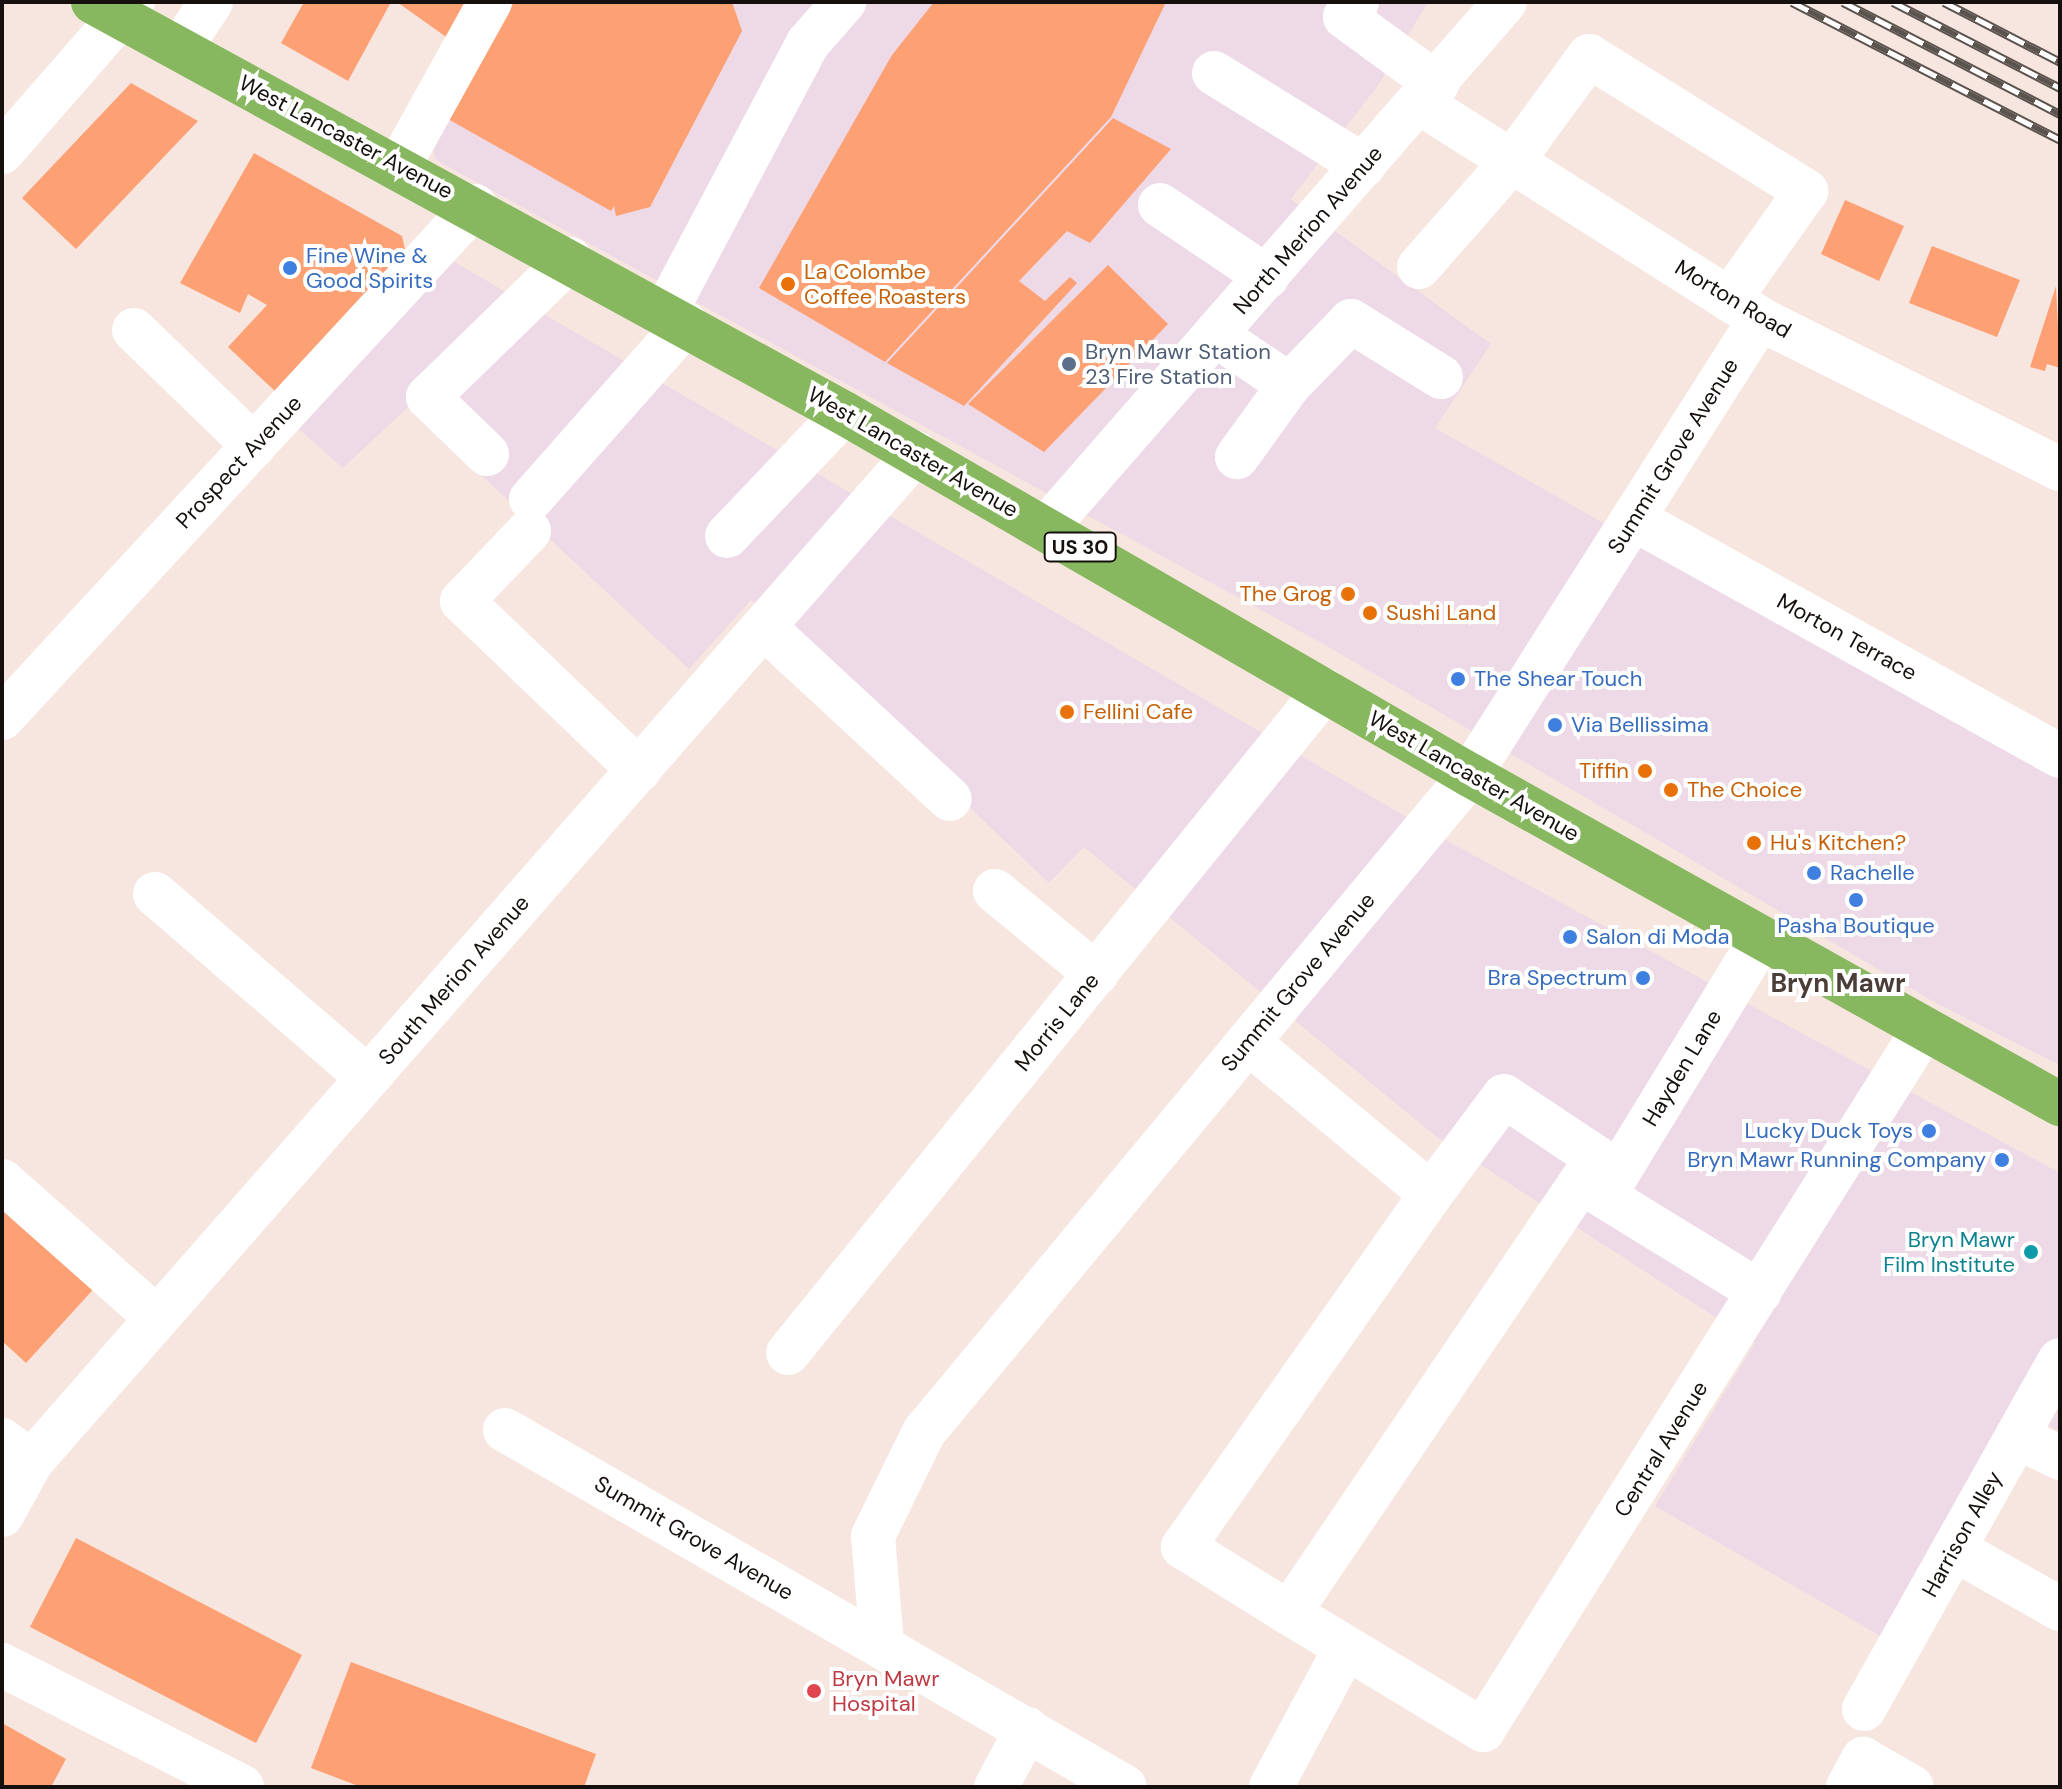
<!DOCTYPE html>
<style>
body{margin:0}
#map{position:relative;width:2062px;height:1789px;overflow:hidden;background:#f6e6df;font-family:"DM Sans",sans-serif}
div>[style]{position:absolute}
[style*='--x']{left:calc(var(--x)*1px);top:calc(var(--y)*1px);width:calc(var(--w)*1px);rotate:calc(var(--a)*1deg)}
.commercial>*{inset:0;background:#eed9e7}
.building>*{inset:0;background:#fda074}
.minor>*{height:44px;margin:-22px;padding:0 22px;transform-origin:22px;border-radius:22px;background:#fff}
.highway>*{height:44px;margin:-22px;padding:0 22px;transform-origin:22px;border-radius:22px;background:#87b85f}
.rail>*{height:9px;margin-top:-4.5px;transform-origin:0;background:repeating-linear-gradient(90deg,#fff 0 18px,#5b534e 0 36px);box-sizing:border-box;border-block:2px solid #5b534e}
.dots>*{width:22px;height:22px;translate:-50% -50%;box-sizing:border-box;border:4px solid #fff;border-radius:50%}
span{translate:-50% -50%;white-space:nowrap;text-align:center;line-height:1.15;-webkit-text-stroke:8px #fff;paint-order:stroke}
.shield-label span{padding:2px 6px;background:#fff;border:2px solid;border-radius:6px;-webkit-text-stroke-width:0}
.shield-label{font-size:20px;color:#15100d;font-weight:700}
.street-label{font-size:22px;color:#15100d}
.shop-label{font-size:22px;color:#366cbe}
.left{translate:0 -50%;text-align:left}
.right{translate:-100% -50%;text-align:right}
.food-label{font-size:22px;color:#c56008}
.service-label{font-size:22px;color:#4e5e75}
.culture-label{font-size:22px;color:#0d838f}
.health-label{font-size:22px;color:#be3a42}
.quarter-label{font-size:26px;color:#4b3e39;font-weight:700}
.frame{position:absolute;inset:0;border:4px solid #15100d;pointer-events:none}
</style>
<div id="map">
<div class="commercial">
<i style="clip-path:polygon(505px 2px,1428px 2px,1379px 84px,1291px 199px,1491px 344px,1435px 428px,2060px 780px,2060px 1065px,1936px 1003px,1325px 645px,436px 160px,430px 134px)"></i>
<i style="clip-path:polygon(451px 260px,1451px 843px,2060px 1173px,2060px 1432px,2018px 1408px,1884px 1638px,1655px 1506px,1755px 1343px,1433px 1134px,1084px 847px,1049px 883px,751px 600px,689px 669px,408px 407px,343px 468px,295px 426px)"></i>
</div>
<div class="building">
<i style="clip-path:polygon(304px 2px,391px 2px,348px 81px,281px 43px)"></i>
<i style="clip-path:polygon(397px 2px,471px 2px,449px 39px)"></i>
<i style="clip-path:polygon(514px 2px,732px 2px,742px 31px,650px 207px,616px 216px,614px 206px,611px 211px,448px 119px)"></i>
<i style="clip-path:polygon(934px 2px,1166px 2px,1111px 117px,885px 362px,759px 288px,892px 55px)"></i>
<i style="clip-path:polygon(131px 83px,198px 121px,76px 249px,22px 198px)"></i>
<i style="clip-path:polygon(1113px 118px,1171px 149px,1090px 243px,1067px 231px,1019px 281px,1045px 301px,1070px 277px,1077px 283px,964px 406px,887px 363px)"></i>
<i style="clip-path:polygon(254px 153px,402px 236px,406px 254px,276px 392px,228px 347px,267px 305px,248px 294px,240px 313px,180px 283px)"></i>
<i style="clip-path:polygon(1845px 200px,1904px 226px,1879px 281px,1821px 254px)"></i>
<i style="clip-path:polygon(1932px 246px,2020px 280px,1997px 337px,1909px 303px)"></i>
<i style="clip-path:polygon(1108px 265px,1168px 324px,1044px 452px,968px 404px)"></i>
<i style="clip-path:polygon(2056px 286px,2060px 368px,2047px 364px,2045px 371px,2030px 367px)"></i>
<i style="clip-path:polygon(2px 1193px,100px 1282px,26px 1363px,2px 1341px)"></i>
<i style="clip-path:polygon(76px 1538px,302px 1655px,256px 1743px,30px 1627px)"></i>
<i style="clip-path:polygon(351px 1662px,596px 1754px,584px 1787px,361px 1787px,311px 1768px)"></i>
<i style="clip-path:polygon(2px 1723px,66px 1759px,51px 1787px,2px 1787px)"></i>
</div>
<div class="minor">
<i style="--x:1357;--y:2;--w:19;--a:129"></i>
<i style="--x:1345;--y:17;--w:114;--a:36.1"></i>
<i style="--x:180;--y:49;--w:56;--a:-56.6"></i>
<i style="--x:1214;--y:73;--w:176;--a:31.8"></i>
<i style="--x:1420;--y:103;--w:403;--a:32.4"></i>
<i style="--x:1760;--y:319;--w:335;--a:26.6"></i>
<i style="--x:2;--y:152;--w:199;--a:-48.9"></i>
<i style="--x:399;--y:166;--w:188;--a:-61"></i>
<i style="--x:1160;--y:205;--w:129;--a:33.9"></i>
<i style="--x:1419;--y:267;--w:142;--a:-48.7"></i>
<i style="--x:1513;--y:160;--w:129;--a:-53.8"></i>
<i style="--x:1589;--y:56;--w:256;--a:31.9"></i>
<i style="--x:1806;--y:191;--w:133;--a:125.2"></i>
<i style="--x:665;--y:313;--w:306;--a:-62.1"></i>
<i style="--x:808;--y:43;--w:55;--a:-48.7"></i>
<i style="--x:134;--y:330;--w:167;--a:44"></i>
<i style="--x:1216;--y:335;--w:88;--a:34.4"></i>
<i style="--x:1289;--y:385;--w:89;--a:125.8"></i>
<i style="--x:1289;--y:385;--w:89;--a:-45.9"></i>
<i style="--x:1351;--y:321;--w:106;--a:31.9"></i>
<i style="--x:487;--y:454;--w:82;--a:-136"></i>
<i style="--x:428;--y:397;--w:198;--a:-44.2"></i>
<i style="--x:531;--y:499;--w:234;--a:-48.5"></i>
<i style="--x:1634;--y:519;--w:487;--a:29.1"></i>
<i style="--x:1046;--y:528;--w:698;--a:-48.89"></i>
<i style="--x:529;--y:531;--w:97;--a:133.7"></i>
<i style="--x:462;--y:601;--w:245;--a:43.7"></i>
<i style="--x:727;--y:536;--w:170;--a:-46.4"></i>
<i style="--x:764;--y:627;--w:253;--a:42.8"></i>
<i style="--x:2;--y:718;--w:697;--a:-47.27"></i>
<i style="--x:995;--y:891;--w:131;--a:39.4"></i>
<i style="--x:155;--y:894;--w:281;--a:40.8"></i>
<i style="--x:1248;--y:1042;--w:238;--a:39.7"></i>
<i style="--x:1431;--y:1194;--w:122;--a:-53.3"></i>
<i style="--x:1504;--y:1096;--w:112;--a:33.7"></i>
<i style="--x:1597;--y:1158;--w:549;--a:124.09"></i>
<i style="--x:1289;--y:1613;--w:227;--a:31.1"></i>
<i style="--x:1483;--y:1730;--w:825;--a:-57.83"></i>
<i style="--x:2;--y:1181;--w:207;--a:41.5"></i>
<i style="--x:1581;--y:1182;--w:210;--a:31.6"></i>
<i style="--x:1604;--y:1196;--w:300;--a:-58.6"></i>
<i style="--x:788;--y:1353;--w:853;--a:-50.99"></i>
<i style="--x:505;--y:1430;--w:715;--a:29.93"></i>
<i style="--x:2017;--y:1437;--w:48;--a:26"></i>
<i style="--x:2;--y:1440;--w:36;--a:37"></i>
<i style="--x:2;--y:1515;--w:60;--a:-61.3"></i>
<i style="--x:31;--y:1462;--w:1342;--a:-48.75"></i>
<i style="--x:1954;--y:1549;--w:122;--a:29.5"></i>
<i style="--x:1289;--y:1613;--w:125;--a:-148.1"></i>
<i style="--x:1183;--y:1547;--w:431;--a:-54.9"></i>
<i style="--x:882;--y:1645;--w:109;--a:-94.7"></i>
<i style="--x:873;--y:1536;--w:116;--a:-63.9"></i>
<i style="--x:924;--y:1432;--w:854;--a:-50.27"></i>
<i style="--x:1470;--y:775;--w:540;--a:-57.55"></i>
<i style="--x:2;--y:1665;--w:269;--a:26.9"></i>
<i style="--x:1864;--y:1709;--w:400;--a:-60.7"></i>
<i style="--x:996;--y:1787;--w:66;--a:-61.9"></i>
<i style="--x:1271;--y:1787;--w:157;--a:-61.8"></i>
<i style="--x:1848;--y:1787;--w:32;--a:-62"></i>
<i style="--x:1863;--y:1759;--w:56;--a:29.7"></i>
</div>
<div class="highway">
<i style="--x:93;--y:2;--w:856;--a:28.69"></i>
<i style="--x:844;--y:413;--w:723;--a:30.04"></i>
<i style="--x:1470;--y:775;--w:676;--a:29.15"></i>
</div>
<div class="rail">
<i style="--x:1792;--y:2;--w:301;--a:27.2"></i>
<i style="--x:1843;--y:2;--w:244;--a:27.3"></i>
<i style="--x:1893;--y:2;--w:188;--a:27.2"></i>
<i style="--x:1944;--y:2;--w:131;--a:27.3"></i>
</div>
<div class="dots">
<i style="left:290px;top:268px;background:#3f7fe0"></i>
<i style="left:788px;top:284px;background:#e8710a"></i>
<i style="left:1069px;top:364px;background:#5c6f8a"></i>
<i style="left:1348px;top:594px;background:#e8710a"></i>
<i style="left:1370px;top:613px;background:#e8710a"></i>
<i style="left:1458px;top:679px;background:#3f7fe0"></i>
<i style="left:1067px;top:712px;background:#e8710a"></i>
<i style="left:1555px;top:725px;background:#3f7fe0"></i>
<i style="left:1645px;top:771px;background:#e8710a"></i>
<i style="left:1671px;top:790px;background:#e8710a"></i>
<i style="left:1754px;top:843px;background:#e8710a"></i>
<i style="left:1814px;top:873px;background:#3f7fe0"></i>
<i style="left:1856px;top:900px;background:#3f7fe0"></i>
<i style="left:1570px;top:937px;background:#3f7fe0"></i>
<i style="left:1643px;top:978px;background:#3f7fe0"></i>
<i style="left:1929px;top:1131px;background:#3f7fe0"></i>
<i style="left:2002px;top:1160px;background:#3f7fe0"></i>
<i style="left:2031px;top:1252px;background:#0f9aa8"></i>
<i style="left:814px;top:1691px;background:#e0444e"></i>
</div>
<div class="shield-label">
<span style="left:1080px;top:547px">US 30</span>
</div>
<div class="street-label">
<span style="left:346px;top:137px;rotate:28deg">West Lancaster Avenue</span>
<span style="left:1308px;top:230px;rotate:-49deg">North Merion Avenue</span>
<span style="left:1733px;top:299px;rotate:31deg">Morton Road</span>
<span style="left:913px;top:452px;rotate:30deg">West Lancaster Avenue</span>
<span style="left:1673px;top:456px;rotate:-58deg">Summit Grove Avenue</span>
<span style="left:239px;top:462px;rotate:-47deg">Prospect Avenue</span>
<span style="left:1847px;top:637px;rotate:29deg">Morton Terrace</span>
<span style="left:1474px;top:776px;rotate:30deg">West Lancaster Avenue</span>
<span style="left:454px;top:980px;rotate:-49deg">South Merion Avenue</span>
<span style="left:1298px;top:982px;rotate:-50deg">Summit Grove Avenue</span>
<span style="left:1057px;top:1022px;rotate:-51deg">Morris Lane</span>
<span style="left:1682px;top:1068px;rotate:-59deg">Hayden Lane</span>
<span style="left:1661px;top:1449px;rotate:-58deg">Central Avenue</span>
<span style="left:1962px;top:1534px;rotate:-61deg">Harrison Alley</span>
<span style="left:694px;top:1538px;rotate:30deg">Summit Grove Avenue</span>
</div>
<div class="shop-label">
<span class="left" style="left:306px;top:268px">Fine Wine &amp;<br>Good Spirits</span>
<span class="left" style="left:1474px;top:679px">The Shear Touch</span>
<span class="left" style="left:1571px;top:725px">Via Bellissima</span>
<span class="left" style="left:1830px;top:873px">Rachelle</span>
<span style="left:1856px;top:926px">Pasha Boutique</span>
<span class="left" style="left:1586px;top:937px">Salon di Moda</span>
<span class="right" style="left:1627px;top:978px">Bra Spectrum</span>
<span class="right" style="left:1913px;top:1131px">Lucky Duck Toys</span>
<span class="right" style="left:1986px;top:1160px">Bryn Mawr Running Company</span>
</div>
<div class="food-label">
<span class="left" style="left:804px;top:284px">La Colombe<br>Coffee Roasters</span>
<span class="right" style="left:1332px;top:594px">The Grog</span>
<span class="left" style="left:1386px;top:613px">Sushi Land</span>
<span class="left" style="left:1083px;top:712px">Fellini Cafe</span>
<span class="right" style="left:1629px;top:771px">Tiffin</span>
<span class="left" style="left:1687px;top:790px">The Choice</span>
<span class="left" style="left:1770px;top:843px">Hu's Kitchen?</span>
</div>
<div class="service-label">
<span class="left" style="left:1085px;top:364px">Bryn Mawr Station<br>23 Fire Station</span>
</div>
<div class="culture-label">
<span class="right" style="left:2015px;top:1252px">Bryn Mawr<br>Film Institute</span>
</div>
<div class="health-label">
<span class="left" style="left:832px;top:1691px">Bryn Mawr<br>Hospital</span>
</div>
<div class="quarter-label">
<span style="left:1838px;top:984px">Bryn Mawr</span>
</div>
<div class="frame"></div>
</div>
